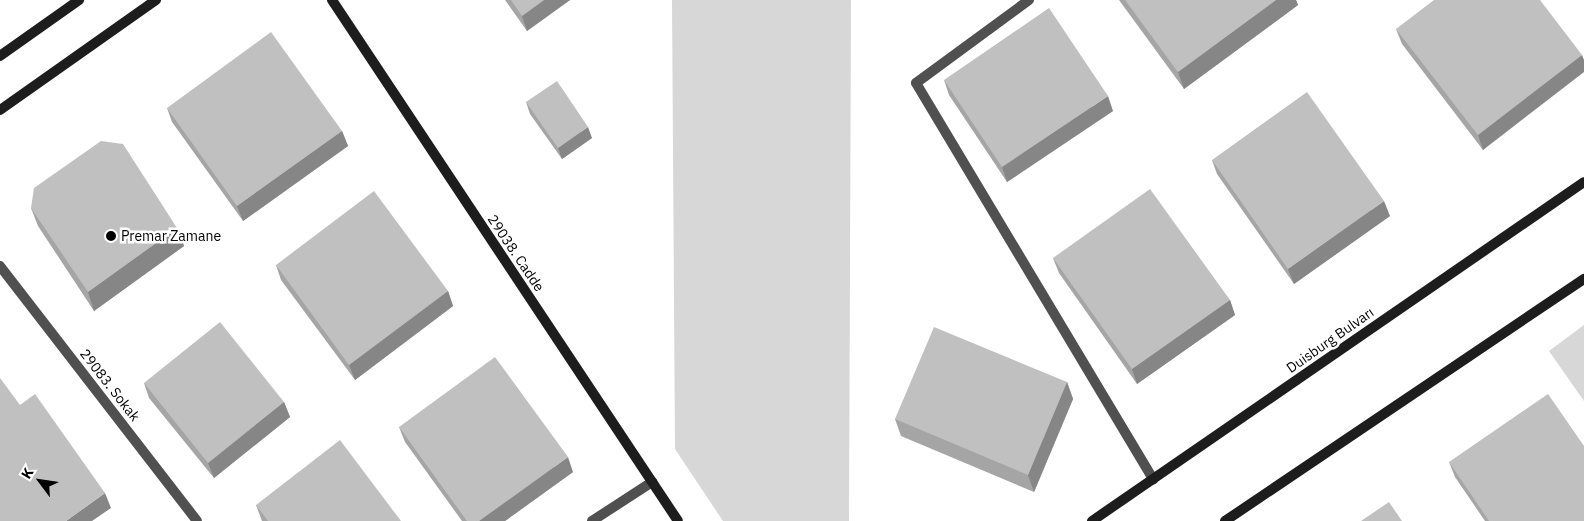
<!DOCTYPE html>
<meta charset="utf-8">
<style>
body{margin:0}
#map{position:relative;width:1584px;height:521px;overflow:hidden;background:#fff;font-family:"IBM Plex Sans",sans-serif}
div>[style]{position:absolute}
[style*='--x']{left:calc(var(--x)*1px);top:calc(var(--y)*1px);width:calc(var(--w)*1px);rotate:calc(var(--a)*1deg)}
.green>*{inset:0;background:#d7d7d7}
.street>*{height:10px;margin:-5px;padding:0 5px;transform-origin:5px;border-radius:5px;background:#505050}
.secondary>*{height:10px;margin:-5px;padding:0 5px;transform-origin:5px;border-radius:5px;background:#1d1d1d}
.wall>*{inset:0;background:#a5a5a5}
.shaded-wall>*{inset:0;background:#868686}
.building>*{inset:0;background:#c0c0c0}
.dots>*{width:14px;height:14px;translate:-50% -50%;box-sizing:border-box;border:2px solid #fff;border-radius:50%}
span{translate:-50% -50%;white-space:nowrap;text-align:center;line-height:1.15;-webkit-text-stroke:5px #fff;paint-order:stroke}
.poi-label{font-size:14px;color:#000}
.left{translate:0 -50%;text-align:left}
.street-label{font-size:14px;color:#000}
.north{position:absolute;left:15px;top:456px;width:50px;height:50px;-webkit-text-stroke:4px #fff;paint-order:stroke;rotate:301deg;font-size:14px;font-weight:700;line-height:20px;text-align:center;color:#000}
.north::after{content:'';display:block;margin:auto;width:18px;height:22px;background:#000;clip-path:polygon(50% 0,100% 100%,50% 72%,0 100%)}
</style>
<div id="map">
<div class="green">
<i style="clip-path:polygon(672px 0,851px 0,849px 521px,723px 521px,675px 449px)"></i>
<i style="clip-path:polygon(1584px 325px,1584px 401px,1549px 351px)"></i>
</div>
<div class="street">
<i style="--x:1029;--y:0;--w:140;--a:143.7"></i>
<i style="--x:916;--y:83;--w:462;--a:59.1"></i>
<i style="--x:0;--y:266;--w:322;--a:52.3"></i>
<i style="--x:592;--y:521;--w:72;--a:-33"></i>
</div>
<div class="secondary">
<i style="--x:332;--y:0;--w:625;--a:56.41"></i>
<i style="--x:0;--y:56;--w:97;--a:-35.3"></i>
<i style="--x:0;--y:110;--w:191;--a:-35.2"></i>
<i style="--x:1092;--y:521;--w:597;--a:-34.57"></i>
<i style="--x:1225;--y:521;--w:433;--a:-34"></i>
</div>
<div class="wall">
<i style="clip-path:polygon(505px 0,570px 0,527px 31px)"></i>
<i style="clip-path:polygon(1119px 0,1296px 0,1298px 5px,1184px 89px)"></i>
<i style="clip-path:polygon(1396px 29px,1582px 55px,1483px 150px,1402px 44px)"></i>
<i style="clip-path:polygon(944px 80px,1113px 111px,1007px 182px,949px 95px)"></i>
<i style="clip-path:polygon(526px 102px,592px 138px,562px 159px,530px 114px)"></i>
<i style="clip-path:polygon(167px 108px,342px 131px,348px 146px,243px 221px,172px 122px)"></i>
<i style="clip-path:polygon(1212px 160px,1390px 216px,1294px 284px,1217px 174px)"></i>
<i style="clip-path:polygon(31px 208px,177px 228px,184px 246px,94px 311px,38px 226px)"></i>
<i style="clip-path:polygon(1053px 258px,1230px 300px,1235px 315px,1137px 384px,1059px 273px)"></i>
<i style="clip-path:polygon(276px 265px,448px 291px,453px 306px,355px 380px,281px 280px)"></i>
<i style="clip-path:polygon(1067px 382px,1073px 399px,1034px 492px,901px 436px,895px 419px)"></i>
<i style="clip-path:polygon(144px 383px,284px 402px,290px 417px,214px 478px,149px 398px)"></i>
<i style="clip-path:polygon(399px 427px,573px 472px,505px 521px,462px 521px,405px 442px)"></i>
<i style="clip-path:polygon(1449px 462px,1584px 521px,1485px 521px,1455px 477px)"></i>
<i style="clip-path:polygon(256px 505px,401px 521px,262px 521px)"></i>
</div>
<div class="shaded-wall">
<i style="clip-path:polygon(544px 0,570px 0,527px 31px,522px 16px)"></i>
<i style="clip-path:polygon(1276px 0,1296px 0,1298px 5px,1184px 89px,1178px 72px)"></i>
<i style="clip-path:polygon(1582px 55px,1584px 60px,1584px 72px,1483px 150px,1478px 135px)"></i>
<i style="clip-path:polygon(1108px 96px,1113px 111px,1007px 182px,1002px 167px)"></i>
<i style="clip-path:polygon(588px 127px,592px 138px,562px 159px,558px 148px)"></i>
<i style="clip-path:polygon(342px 131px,348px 146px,243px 221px,237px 206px)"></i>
<i style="clip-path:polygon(1384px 201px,1390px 216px,1294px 284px,1288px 269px)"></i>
<i style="clip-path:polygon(177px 228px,184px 246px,94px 311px,88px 292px)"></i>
<i style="clip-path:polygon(448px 291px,453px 306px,355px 380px,349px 365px)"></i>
<i style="clip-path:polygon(1230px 300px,1235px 315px,1137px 384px,1132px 369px)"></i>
<i style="clip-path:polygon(1067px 382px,1073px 399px,1034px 492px,1028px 475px)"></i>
<i style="clip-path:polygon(284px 402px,290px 417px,214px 478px,208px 463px)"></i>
<i style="clip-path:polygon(568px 457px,573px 472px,505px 521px,479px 521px)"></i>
<i style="clip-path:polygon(105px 493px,111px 508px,92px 521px,66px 521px)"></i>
</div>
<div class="building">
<i style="clip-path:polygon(511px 0,544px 0,522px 16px)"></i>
<i style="clip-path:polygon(1125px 0,1276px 0,1178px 72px)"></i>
<i style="clip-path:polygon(1434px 0,1540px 0,1582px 55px,1478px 135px,1396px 29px)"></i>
<i style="clip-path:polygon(1049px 8px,1108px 96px,1002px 167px,944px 80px)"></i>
<i style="clip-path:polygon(271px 32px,342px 131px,237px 206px,167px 108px)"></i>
<i style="clip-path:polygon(557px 81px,588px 127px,558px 148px,526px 102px)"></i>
<i style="clip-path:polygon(1307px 92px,1384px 201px,1288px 269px,1212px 160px)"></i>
<i style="clip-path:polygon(101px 141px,123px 144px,177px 228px,88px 292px,31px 208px,34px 188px)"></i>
<i style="clip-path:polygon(1150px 189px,1230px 300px,1132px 369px,1053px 258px)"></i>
<i style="clip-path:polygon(374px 191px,448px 291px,349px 365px,276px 265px)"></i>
<i style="clip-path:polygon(220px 322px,284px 402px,208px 463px,144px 383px)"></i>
<i style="clip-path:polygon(934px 327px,1067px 382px,1028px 475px,895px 419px)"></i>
<i style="clip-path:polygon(495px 357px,568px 457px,479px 521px,467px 521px,399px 427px)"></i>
<i style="clip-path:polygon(0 378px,20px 405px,35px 394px,105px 493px,66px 521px,0 521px)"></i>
<i style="clip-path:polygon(1548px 394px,1584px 446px,1584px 521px,1489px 521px,1449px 462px)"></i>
<i style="clip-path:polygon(340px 440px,401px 521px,268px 521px,256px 505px)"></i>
<i style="clip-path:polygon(1389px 502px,1402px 521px,1361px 521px)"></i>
</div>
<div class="dots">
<i style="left:111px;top:236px;background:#000"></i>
</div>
<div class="poi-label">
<span class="left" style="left:121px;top:236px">Premar Zamane</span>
</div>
<div class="street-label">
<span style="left:516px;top:253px;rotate:56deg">29038. Cadde</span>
<span style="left:1330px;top:340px;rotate:-35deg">Duisburg Bulvarı</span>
<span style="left:110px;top:385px;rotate:52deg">29083. Sokak</span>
</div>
<div class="north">K</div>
</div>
